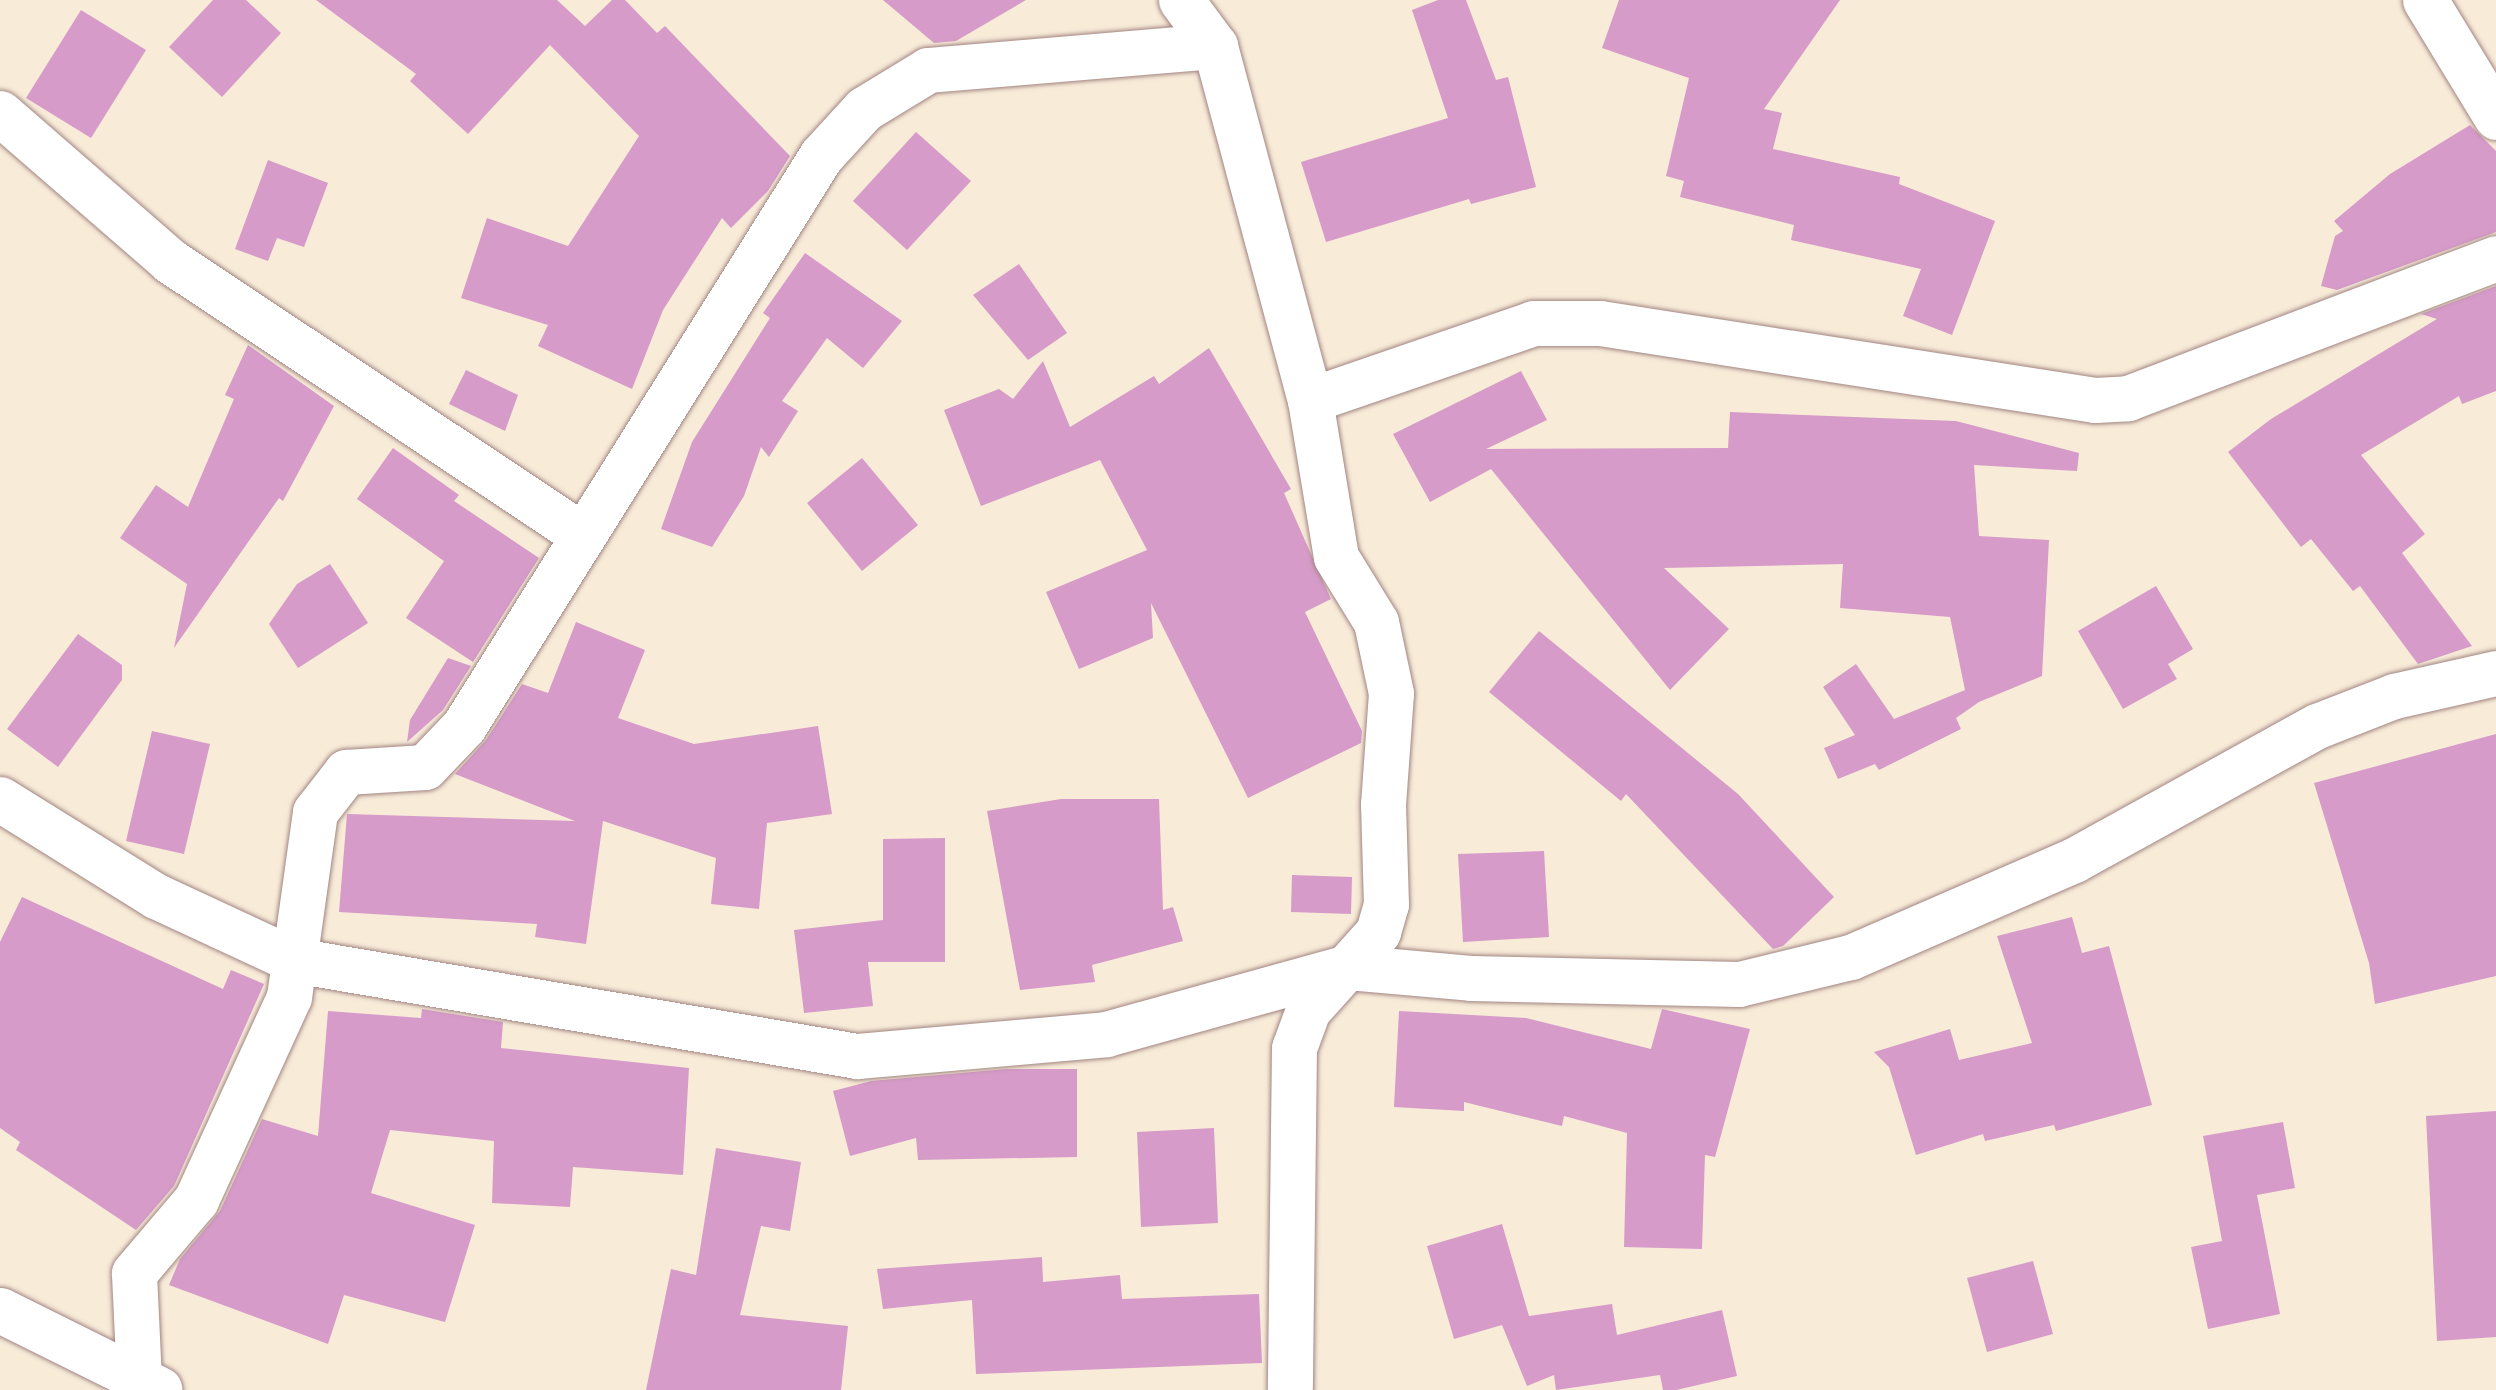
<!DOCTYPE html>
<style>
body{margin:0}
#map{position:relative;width:2496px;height:1390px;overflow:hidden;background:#f8ebd8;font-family:"IM FELL French Canon",serif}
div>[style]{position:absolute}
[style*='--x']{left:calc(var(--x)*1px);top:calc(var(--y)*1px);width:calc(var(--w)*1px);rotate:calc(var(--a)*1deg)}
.building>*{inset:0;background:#d69bc9}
.roads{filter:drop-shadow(0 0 2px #a18582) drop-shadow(0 0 2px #a18582)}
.minor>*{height:45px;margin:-22.5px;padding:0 22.5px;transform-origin:22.5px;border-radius:22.5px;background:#fff}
span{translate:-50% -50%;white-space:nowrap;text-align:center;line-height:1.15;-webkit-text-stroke:8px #fbf7ec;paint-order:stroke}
</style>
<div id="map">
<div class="building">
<i style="clip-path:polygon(213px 0,246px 0,281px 33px,222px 97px,169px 47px)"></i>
<i style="clip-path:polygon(316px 0,557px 0,585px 26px,612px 0,625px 0,657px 33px,665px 26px,790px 156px,768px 191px,731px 228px,722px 218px,663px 310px,632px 389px,538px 346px,548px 325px,461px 298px,487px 218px,568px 246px,639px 136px,550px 45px,468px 134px,410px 81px,416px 74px)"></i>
<i style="clip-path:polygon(883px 0,1026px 0,956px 41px,934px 43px)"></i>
<i style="clip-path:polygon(1438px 0,1466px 0,1496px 80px,1508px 77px,1536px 187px,1471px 204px,1469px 199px,1326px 242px,1301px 162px,1448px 118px,1412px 10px)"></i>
<i style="clip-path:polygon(1619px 0,1840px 0,1764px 109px,1782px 113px,1773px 149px,1900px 177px,1899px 184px,1995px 221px,1952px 335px,1903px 316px,1921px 269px,1791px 240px,1794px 225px,1680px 197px,1684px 181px,1666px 176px,1689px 78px,1602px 48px)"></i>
<i style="clip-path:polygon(81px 10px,146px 50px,91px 138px,26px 98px)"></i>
<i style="clip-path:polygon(2470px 125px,2496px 151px,2496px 232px,2337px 290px,2321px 286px,2335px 236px,2343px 231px,2334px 221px,2390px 174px)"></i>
<i style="clip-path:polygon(916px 132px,971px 181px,907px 250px,853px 201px)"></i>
<i style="clip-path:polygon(268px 160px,328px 183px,304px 247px,277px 238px,268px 261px,235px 249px)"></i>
<i style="clip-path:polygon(805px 253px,902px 321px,863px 368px,827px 338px,782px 401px,798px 411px,769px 457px,761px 447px,744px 496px,712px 547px,661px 529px,692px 442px,770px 318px,763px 313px)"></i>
<i style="clip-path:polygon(1019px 264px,1067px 333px,1028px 360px,973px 295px)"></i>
<i style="clip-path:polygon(2496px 286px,2496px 391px,2462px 404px,2459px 396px,2361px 455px,2425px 534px,2402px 553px,2472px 646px,2418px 664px,2360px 586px,2353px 591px,2311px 539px,2301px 547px,2228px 452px,2271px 419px,2437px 319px,2421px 314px)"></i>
<i style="clip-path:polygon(248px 345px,334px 406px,283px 501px,279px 498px,174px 648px,187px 584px,120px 538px,156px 485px,188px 507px,234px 399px,225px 395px)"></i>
<i style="clip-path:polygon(1209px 348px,1291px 489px,1284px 493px,1331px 599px,1305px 612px,1362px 731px,1361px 743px,1248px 798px,1151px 603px,1153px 638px,1079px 669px,1046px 592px,1147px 550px,1100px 460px,981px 506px,944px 410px,999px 389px,1013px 399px,1043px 361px,1070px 427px,1154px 376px,1159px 384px)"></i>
<i style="clip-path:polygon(466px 370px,518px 395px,505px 431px,449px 404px)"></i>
<i style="clip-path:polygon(1521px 371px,1547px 420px,1486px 449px,1728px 448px,1730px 412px,1956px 421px,2079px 453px,2077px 471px,1974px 465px,1979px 536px,2049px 540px,2042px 676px,1979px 702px,1956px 718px,1961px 729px,1879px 770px,1875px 764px,1838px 779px,1824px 748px,1855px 735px,1823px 687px,1856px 664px,1894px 719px,1965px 690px,1950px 617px,1840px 608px,1843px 564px,1664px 568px,1729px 629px,1670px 690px,1491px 469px,1430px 502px,1393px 434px)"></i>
<i style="clip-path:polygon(393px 448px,459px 495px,454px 501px,539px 558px,473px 662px,406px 618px,444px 561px,357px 499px)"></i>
<i style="clip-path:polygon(862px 458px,918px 525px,862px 571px,807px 503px)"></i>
<i style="clip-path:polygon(330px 564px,368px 623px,298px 668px,269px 624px,297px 584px)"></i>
<i style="clip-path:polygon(2156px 586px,2193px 649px,2168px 664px,2177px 679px,2123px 709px,2078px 631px)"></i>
<i style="clip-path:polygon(576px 622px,645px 650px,618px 718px,694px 744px,818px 726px,832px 814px,767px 823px,759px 909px,711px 904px,716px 858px,603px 821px,586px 944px,535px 937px,537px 924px,339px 912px,347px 814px,575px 821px,455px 774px,486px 740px,522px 684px,548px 693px)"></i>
<i style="clip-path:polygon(1539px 631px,1738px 794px,1834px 897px,1783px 946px,1773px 949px,1626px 794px,1621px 801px,1489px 692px)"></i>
<i style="clip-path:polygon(78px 634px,122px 665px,122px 680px,58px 767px,7px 729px)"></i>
<i style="clip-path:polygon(448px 658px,471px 666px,443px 710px,407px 742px,410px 720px)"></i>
<i style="clip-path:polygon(152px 731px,210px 744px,184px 854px,126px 841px)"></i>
<i style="clip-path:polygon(2496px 734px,2496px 976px,2375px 1004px,2369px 963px,2314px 783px)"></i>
<i style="clip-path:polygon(1061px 799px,1159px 799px,1163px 910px,1173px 907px,1183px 941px,1092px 965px,1095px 982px,1020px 990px,987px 811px)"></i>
<i style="clip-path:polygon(945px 838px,945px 962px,868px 962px,873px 1006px,804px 1013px,794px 930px,883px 920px,883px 839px)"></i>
<i style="clip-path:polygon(1544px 851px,1549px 937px,1463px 942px,1458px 854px)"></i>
<i style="clip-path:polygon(1292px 875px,1352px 877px,1351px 914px,1291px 912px)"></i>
<i style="clip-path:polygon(22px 897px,223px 989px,231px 970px,264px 984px,174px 1186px,136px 1230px,16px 1150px,20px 1142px,0 1128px,0 942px)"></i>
<i style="clip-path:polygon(2072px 917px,2082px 953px,2109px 946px,2152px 1105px,2056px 1131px,2054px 1125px,1985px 1141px,1983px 1134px,1916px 1155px,1889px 1067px,1874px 1052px,1950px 1029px,1959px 1060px,2032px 1043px,1997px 936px)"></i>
<i style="clip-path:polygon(422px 1009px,503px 1022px,501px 1048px,689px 1068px,683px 1175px,573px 1167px,570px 1207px,492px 1203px,494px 1141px,390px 1130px,371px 1193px,475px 1225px,445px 1322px,344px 1295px,328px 1344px,169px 1285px,180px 1259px,220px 1211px,262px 1119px,318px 1136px,328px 1011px,421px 1018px)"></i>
<i style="clip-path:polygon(1662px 1009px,1750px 1029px,1715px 1157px,1705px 1155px,1702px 1249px,1624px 1247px,1627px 1133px,1564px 1116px,1562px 1126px,1464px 1102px,1464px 1111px,1394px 1107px,1399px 1011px,1526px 1018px,1651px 1049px)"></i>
<i style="clip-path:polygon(1006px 1069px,1077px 1069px,1077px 1157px,918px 1160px,916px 1138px,850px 1156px,833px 1091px,871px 1081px)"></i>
<i style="clip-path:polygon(2496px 1111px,2496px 1337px,2437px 1341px,2426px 1116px)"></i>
<i style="clip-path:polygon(2283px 1122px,2295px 1188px,2257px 1195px,2280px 1314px,2208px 1329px,2191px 1247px,2222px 1241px,2203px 1136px)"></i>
<i style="clip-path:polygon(1214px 1128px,1218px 1223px,1141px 1227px,1137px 1132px)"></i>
<i style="clip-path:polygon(716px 1148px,801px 1162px,790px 1231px,761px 1226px,740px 1315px,848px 1326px,841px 1390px,646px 1390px,671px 1269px,696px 1275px)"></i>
<i style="clip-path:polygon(1502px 1224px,1529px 1316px,1612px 1304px,1617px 1335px,1722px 1310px,1737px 1376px,1676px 1390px,1663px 1390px,1660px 1375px,1556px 1390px,1554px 1375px,1527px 1386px,1502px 1325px,1454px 1339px,1427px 1246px)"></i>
<i style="clip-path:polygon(1042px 1257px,1043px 1282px,1120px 1275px,1122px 1299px,1259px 1294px,1262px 1363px,976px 1374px,972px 1300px,883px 1309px,877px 1269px)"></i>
<i style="clip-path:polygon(2033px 1261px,2053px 1334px,1987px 1352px,1967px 1278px)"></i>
</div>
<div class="roads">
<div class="minor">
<i style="--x:1181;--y:0;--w:57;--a:53.5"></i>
<i style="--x:1215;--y:46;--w:367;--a:75"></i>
<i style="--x:1310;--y:400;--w:159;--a:80.6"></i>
<i style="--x:1336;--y:557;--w:76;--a:58.4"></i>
<i style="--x:1376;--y:622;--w:73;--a:78.1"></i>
<i style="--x:1391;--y:693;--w:111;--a:94.1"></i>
<i style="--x:1383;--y:804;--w:100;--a:88.3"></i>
<i style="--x:1386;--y:904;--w:29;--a:106"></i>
<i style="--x:1378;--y:932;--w:105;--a:131.9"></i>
<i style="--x:1308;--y:1010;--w:40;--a:110.2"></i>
<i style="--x:1294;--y:1048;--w:342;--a:90.7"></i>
<i style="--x:2425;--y:0;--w:137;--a:58.7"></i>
<i style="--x:0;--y:113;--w:225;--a:41"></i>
<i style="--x:170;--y:261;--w:496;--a:33.6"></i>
<i style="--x:1310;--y:400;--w:236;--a:-19"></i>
<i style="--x:1533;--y:323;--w:67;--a:0"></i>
<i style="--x:1600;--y:323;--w:501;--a:8.84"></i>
<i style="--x:2095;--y:400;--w:33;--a:-3"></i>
<i style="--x:2128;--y:398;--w:394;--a:-20.8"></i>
<i style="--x:0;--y:799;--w:184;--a:31.9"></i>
<i style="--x:156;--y:896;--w:152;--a:24.9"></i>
<i style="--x:294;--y:960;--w:571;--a:9.68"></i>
<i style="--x:857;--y:1056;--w:250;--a:-5"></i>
<i style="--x:1106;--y:1034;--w:251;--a:-15.5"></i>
<i style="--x:1348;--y:967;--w:123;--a:5.1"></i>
<i style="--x:1471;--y:978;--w:268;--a:1.3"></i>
<i style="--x:1739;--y:984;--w:115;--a:-13.6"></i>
<i style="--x:1851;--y:957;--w:243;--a:-23.5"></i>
<i style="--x:2074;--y:860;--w:277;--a:-28.9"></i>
<i style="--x:2317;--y:726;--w:83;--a:-21.3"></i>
<i style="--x:2394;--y:696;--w:105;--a:-12.7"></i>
<i style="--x:0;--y:1310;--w:178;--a:26.4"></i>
<i style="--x:139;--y:1380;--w:107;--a:-92.7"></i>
<i style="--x:134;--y:1273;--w:96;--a:-49.7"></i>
<i style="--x:196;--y:1200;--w:223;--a:-65.4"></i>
<i style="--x:289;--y:997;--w:187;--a:-82"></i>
<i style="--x:315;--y:812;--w:51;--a:-52.2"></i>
<i style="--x:346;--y:772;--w:79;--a:-3.6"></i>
<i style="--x:425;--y:767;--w:57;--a:-46.4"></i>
<i style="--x:464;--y:726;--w:673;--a:-57.94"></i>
<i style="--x:821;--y:156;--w:64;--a:-47.5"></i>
<i style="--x:864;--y:109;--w:75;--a:-31.4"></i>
<i style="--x:928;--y:70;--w:288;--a:-4.8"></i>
</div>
</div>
</div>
